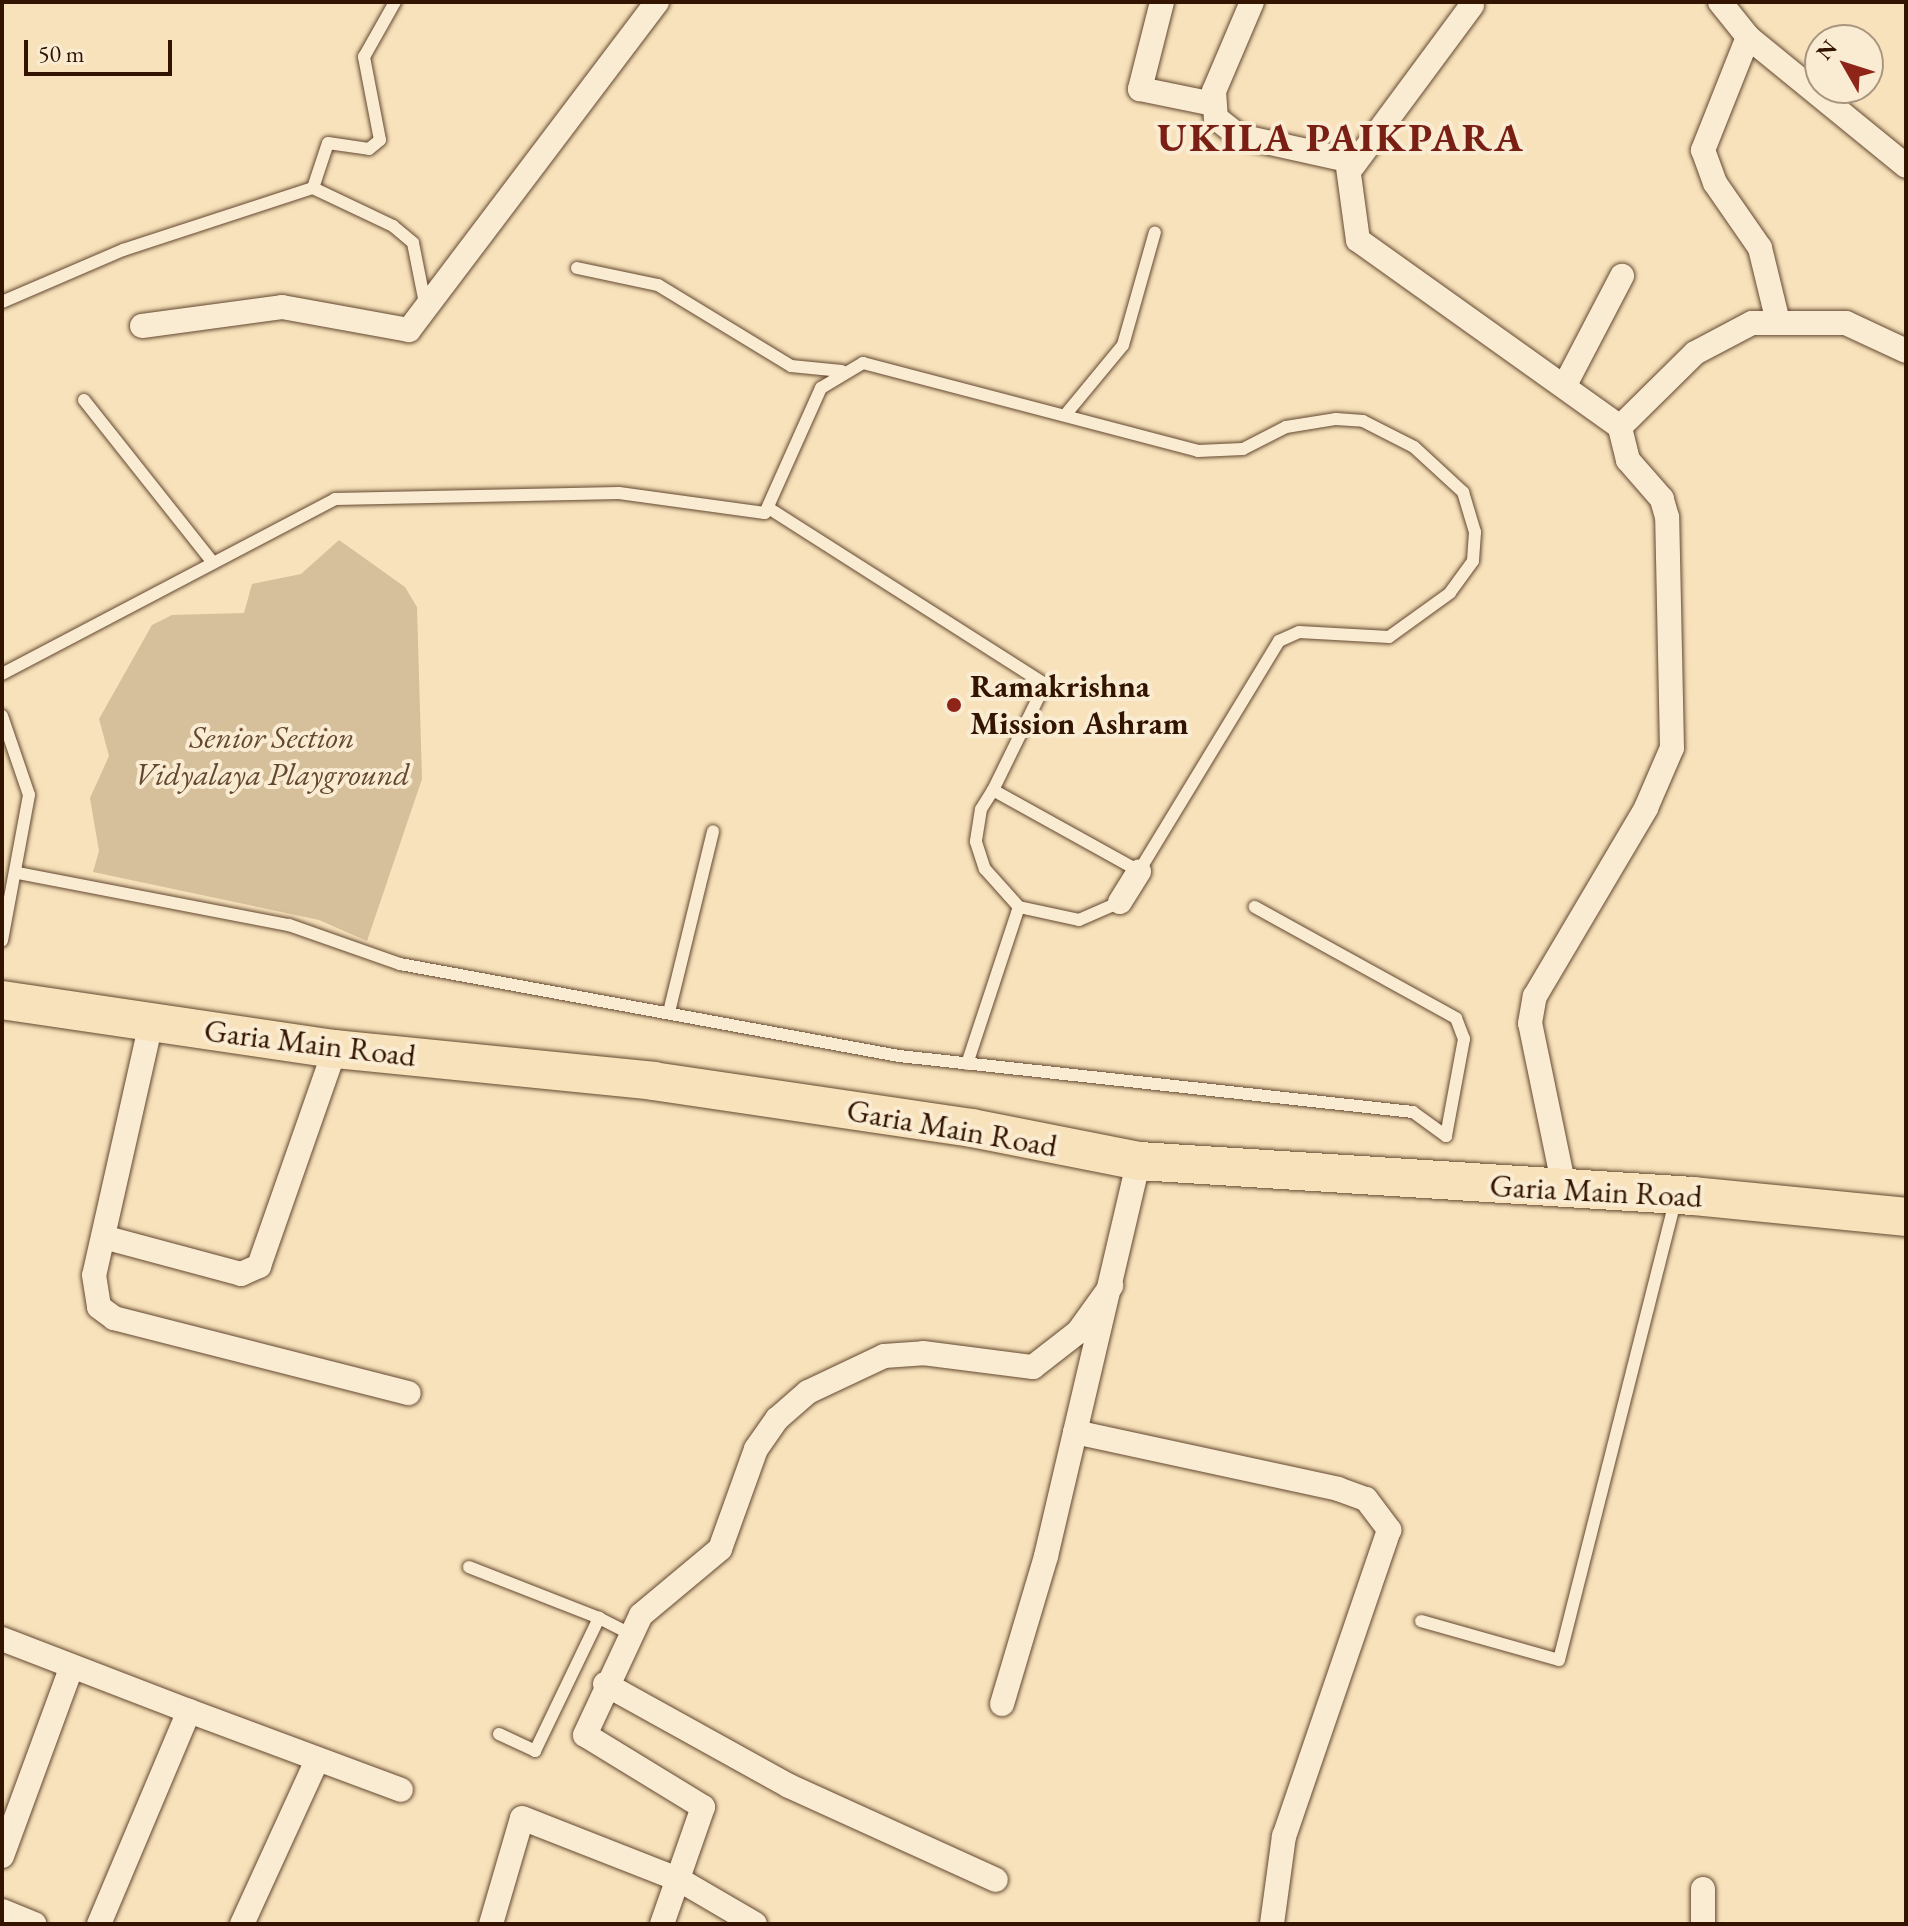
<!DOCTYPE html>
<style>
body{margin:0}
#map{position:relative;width:1908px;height:1926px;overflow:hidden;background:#f7e2bb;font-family:"EB Garamond",serif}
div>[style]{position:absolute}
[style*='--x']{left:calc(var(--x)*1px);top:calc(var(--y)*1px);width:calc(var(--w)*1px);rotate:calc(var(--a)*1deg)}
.green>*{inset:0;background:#d6bf9b}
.roads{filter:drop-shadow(0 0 2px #644830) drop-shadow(0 0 2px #644830)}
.lane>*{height:12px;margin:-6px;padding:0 6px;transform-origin:6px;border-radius:6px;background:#faecd3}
.street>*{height:24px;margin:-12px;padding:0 12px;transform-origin:12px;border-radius:12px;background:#faecd3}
.primary>*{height:38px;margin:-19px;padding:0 19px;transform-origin:19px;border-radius:19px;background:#f7e2bb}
.dots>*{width:22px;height:22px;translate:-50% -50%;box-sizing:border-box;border:4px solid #faecd3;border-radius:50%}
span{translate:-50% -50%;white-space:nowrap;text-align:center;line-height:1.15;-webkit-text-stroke:8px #faecd3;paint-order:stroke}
.poi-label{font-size:32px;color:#331401;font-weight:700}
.left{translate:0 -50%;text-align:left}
.park-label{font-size:32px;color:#64472f;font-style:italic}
.street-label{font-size:32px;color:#331401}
.district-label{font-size:40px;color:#7a1f14;font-weight:700;letter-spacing:2px}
.frame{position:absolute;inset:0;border:4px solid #331401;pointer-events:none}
.north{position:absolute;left:1804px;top:24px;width:80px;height:80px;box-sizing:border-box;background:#faecd3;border:2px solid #aa967f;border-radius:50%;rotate:309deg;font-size:22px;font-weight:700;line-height:32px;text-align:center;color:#331401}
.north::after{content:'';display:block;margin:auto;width:28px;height:36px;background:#8f2418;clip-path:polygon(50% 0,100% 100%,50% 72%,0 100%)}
.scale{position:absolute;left:24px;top:40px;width:148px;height:36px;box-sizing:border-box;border:4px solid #331401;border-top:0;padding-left:10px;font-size:24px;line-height:28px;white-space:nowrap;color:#331401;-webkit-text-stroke:6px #faecd3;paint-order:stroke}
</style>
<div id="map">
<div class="green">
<i style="clip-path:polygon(339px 540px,405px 587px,417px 607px,422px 779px,367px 941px,319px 920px,93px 872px,99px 851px,90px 798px,109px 756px,99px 719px,152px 625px,172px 615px,244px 613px,252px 584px,301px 574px)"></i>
</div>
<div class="roads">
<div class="lane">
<i style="--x:313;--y:188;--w:47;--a:-71.6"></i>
<i style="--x:328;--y:143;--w:41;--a:8.3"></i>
<i style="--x:369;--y:149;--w:14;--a:-39"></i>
<i style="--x:380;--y:140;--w:85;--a:-100.9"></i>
<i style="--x:364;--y:57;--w:63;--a:-60.6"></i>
<i style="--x:577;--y:268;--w:83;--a:11.9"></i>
<i style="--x:658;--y:285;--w:156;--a:31.3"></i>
<i style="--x:791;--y:366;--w:51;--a:5.6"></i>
<i style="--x:2;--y:302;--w:132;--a:-23.3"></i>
<i style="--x:123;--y:250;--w:200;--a:-18.1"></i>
<i style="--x:313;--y:188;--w:89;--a:25.4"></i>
<i style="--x:393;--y:226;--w:26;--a:40"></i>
<i style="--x:413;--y:243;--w:61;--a:78.7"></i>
<i style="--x:84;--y:400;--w:203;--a:51.6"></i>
<i style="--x:1066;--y:414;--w:89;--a:-50.4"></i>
<i style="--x:1123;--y:345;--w:117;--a:-74.2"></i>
<i style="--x:770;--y:509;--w:326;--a:32.5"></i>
<i style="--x:1045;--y:684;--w:118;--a:116.1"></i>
<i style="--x:2;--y:674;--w:376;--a:-27.7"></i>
<i style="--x:335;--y:499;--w:284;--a:-1.2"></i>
<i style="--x:619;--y:493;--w:147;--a:7.8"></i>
<i style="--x:765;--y:513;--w:137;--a:-65.9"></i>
<i style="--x:821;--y:388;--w:49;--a:-30.8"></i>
<i style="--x:863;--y:363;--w:346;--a:14.7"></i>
<i style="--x:1198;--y:451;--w:45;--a:-2.5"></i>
<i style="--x:1243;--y:449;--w:48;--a:-27.1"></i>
<i style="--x:1286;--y:427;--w:51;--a:-9.1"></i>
<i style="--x:1336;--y:419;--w:27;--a:4"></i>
<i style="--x:1363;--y:421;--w:57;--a:27"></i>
<i style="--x:1414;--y:447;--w:67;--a:42.6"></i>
<i style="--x:1463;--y:492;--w:42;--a:73.3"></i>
<i style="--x:1475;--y:532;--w:29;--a:94"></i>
<i style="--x:1473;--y:561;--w:39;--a:126"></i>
<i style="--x:1450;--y:593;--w:75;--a:144.2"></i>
<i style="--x:1389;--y:637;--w:90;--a:-176.8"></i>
<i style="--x:1299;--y:632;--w:22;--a:156"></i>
<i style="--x:1279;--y:641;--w:269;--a:121.3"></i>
<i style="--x:1139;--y:871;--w:167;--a:-151"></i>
<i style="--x:993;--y:790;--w:22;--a:122"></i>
<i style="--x:981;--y:809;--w:33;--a:99"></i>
<i style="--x:976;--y:842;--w:28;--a:72"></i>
<i style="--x:985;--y:869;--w:51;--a:48.2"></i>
<i style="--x:1019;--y:907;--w:61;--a:12.2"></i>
<i style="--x:1079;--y:920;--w:45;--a:-23.7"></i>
<i style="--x:2;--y:716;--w:83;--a:71.1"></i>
<i style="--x:29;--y:795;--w:148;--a:100.5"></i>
<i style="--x:18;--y:873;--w:276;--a:10.9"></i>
<i style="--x:289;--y:925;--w:118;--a:19.4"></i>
<i style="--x:400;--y:964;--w:507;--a:10.45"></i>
<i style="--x:899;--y:1056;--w:517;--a:6.22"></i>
<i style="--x:1413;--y:1112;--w:41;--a:36"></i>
<i style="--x:1446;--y:1136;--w:99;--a:-79.5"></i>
<i style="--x:1464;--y:1039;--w:22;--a:-111"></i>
<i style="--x:1456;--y:1018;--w:230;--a:-151.1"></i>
<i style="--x:669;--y:1012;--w:186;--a:-76.3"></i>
<i style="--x:967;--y:1064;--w:165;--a:-71.7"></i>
<i style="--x:469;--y:1567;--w:140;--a:21.4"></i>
<i style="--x:1421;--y:1621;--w:143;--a:15.8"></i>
<i style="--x:1559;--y:1660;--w:473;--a:-75.8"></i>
<i style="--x:499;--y:1734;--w:40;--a:25"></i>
<i style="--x:535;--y:1751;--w:148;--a:-64.3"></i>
<i style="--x:599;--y:1618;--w:33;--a:27"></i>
</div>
<div class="street">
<i style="--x:1162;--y:2;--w:90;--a:104.2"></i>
<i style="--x:1140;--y:89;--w:75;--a:11.6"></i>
<i style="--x:1252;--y:2;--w:97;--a:113.1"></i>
<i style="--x:1214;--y:91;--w:27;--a:86"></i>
<i style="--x:1216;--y:118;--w:29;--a:38"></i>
<i style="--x:1239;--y:136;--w:111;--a:12.5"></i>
<i style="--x:1347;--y:160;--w:81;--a:82.2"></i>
<i style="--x:1358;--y:240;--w:322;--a:35.5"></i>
<i style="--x:1620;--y:427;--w:105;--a:-44.6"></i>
<i style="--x:1695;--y:353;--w:64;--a:-27.8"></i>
<i style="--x:1752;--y:323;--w:94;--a:0"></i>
<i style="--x:1846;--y:323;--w:66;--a:25"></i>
<i style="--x:1720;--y:2;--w:45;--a:51.3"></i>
<i style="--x:1748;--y:37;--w:204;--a:39.2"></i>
<i style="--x:1748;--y:37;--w:122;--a:111.7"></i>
<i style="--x:1703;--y:150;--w:35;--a:70"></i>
<i style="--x:1715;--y:183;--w:79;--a:55.3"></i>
<i style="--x:1760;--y:248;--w:72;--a:76.3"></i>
<i style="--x:1353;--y:166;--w:200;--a:-53.5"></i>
<i style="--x:142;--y:326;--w:141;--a:-7.7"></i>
<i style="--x:282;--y:307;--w:129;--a:10.3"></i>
<i style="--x:409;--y:330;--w:411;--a:-52.9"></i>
<i style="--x:1566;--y:383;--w:121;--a:-62.4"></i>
<i style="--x:1120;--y:902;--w:36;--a:-58"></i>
<i style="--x:151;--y:1023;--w:258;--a:102.7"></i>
<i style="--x:94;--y:1275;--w:32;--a:81"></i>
<i style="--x:99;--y:1307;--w:19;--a:36"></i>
<i style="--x:114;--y:1318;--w:304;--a:14.3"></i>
<i style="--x:1564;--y:1187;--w:167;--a:-101.7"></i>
<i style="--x:1530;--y:1023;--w:27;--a:-80"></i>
<i style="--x:1535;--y:996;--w:218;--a:-59.4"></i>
<i style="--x:1646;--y:808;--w:65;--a:-66.6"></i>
<i style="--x:1672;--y:748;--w:231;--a:-91.2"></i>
<i style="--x:1667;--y:517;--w:19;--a:-106"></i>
<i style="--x:1662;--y:499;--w:52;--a:-131.1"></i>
<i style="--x:1628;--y:460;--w:34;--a:-104"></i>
<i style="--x:107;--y:1238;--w:139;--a:15"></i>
<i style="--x:241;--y:1274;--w:20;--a:-24"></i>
<i style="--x:259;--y:1266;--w:230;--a:-70.7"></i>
<i style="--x:1075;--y:1432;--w:269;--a:12.2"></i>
<i style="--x:1338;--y:1489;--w:30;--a:20"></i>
<i style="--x:1366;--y:1499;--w:39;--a:53"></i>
<i style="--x:1389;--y:1530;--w:324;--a:108.9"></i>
<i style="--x:1284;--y:1836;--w:89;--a:97.8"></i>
<i style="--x:2;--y:1639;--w:200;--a:21.1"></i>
<i style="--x:189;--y:1711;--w:231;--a:112.9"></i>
<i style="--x:605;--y:1684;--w:210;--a:29"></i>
<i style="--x:789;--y:1786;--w:227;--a:24.4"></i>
<i style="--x:1002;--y:1704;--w:154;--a:-73.4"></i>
<i style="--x:1046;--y:1556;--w:406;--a:-76.8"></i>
<i style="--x:189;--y:1711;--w:226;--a:20.4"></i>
<i style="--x:2;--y:1856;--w:202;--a:-69.8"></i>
<i style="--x:1703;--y:1889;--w:35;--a:90"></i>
<i style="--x:2;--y:1911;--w:35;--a:22"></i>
<i style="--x:242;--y:1924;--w:178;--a:-65.4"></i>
<i style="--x:491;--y:1924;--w:110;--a:-73.7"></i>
<i style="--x:522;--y:1818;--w:168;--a:21.4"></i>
<i style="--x:678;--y:1879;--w:89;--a:30.3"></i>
<i style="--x:662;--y:1924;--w:124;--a:-70.7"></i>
<i style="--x:703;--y:1807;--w:138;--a:-148.6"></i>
<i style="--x:585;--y:1735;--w:132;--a:-65"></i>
<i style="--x:641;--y:1615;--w:103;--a:-39.9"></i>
<i style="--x:720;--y:1549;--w:106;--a:-70.2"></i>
<i style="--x:756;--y:1449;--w:37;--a:-55"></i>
<i style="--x:777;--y:1419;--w:41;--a:-41.1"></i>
<i style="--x:808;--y:1392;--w:84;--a:-25.3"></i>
<i style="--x:884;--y:1356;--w:39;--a:-4"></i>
<i style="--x:923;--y:1353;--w:111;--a:7.3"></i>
<i style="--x:1033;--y:1367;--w:57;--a:-37.9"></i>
<i style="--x:1078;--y:1332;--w:57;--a:-54.3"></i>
</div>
<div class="primary">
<i style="--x:2;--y:1000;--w:337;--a:8.4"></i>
<i style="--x:335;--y:1049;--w:320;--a:5.7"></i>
<i style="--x:653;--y:1081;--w:322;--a:8.4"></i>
<i style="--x:972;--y:1128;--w:170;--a:11.2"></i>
<i style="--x:1139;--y:1161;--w:555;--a:3.61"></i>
<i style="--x:1693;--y:1196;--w:214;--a:5.6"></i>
</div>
</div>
<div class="dots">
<i style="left:954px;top:705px;background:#8f2418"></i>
</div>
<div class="poi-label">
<span class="left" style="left:970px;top:705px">Ramakrishna<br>Mission Ashram</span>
</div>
<div class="park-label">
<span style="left:272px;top:756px">Senior Section<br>Vidyalaya Playground</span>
</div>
<div class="street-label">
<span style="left:310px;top:1043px;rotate:7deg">Garia Main Road</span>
<span style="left:952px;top:1128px;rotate:10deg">Garia Main Road</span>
<span style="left:1596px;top:1191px;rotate:3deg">Garia Main Road</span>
</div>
<div class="district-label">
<span style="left:1341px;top:137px">UKILA PAIKPARA</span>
</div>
<div class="frame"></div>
<div class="north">N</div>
<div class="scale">50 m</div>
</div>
